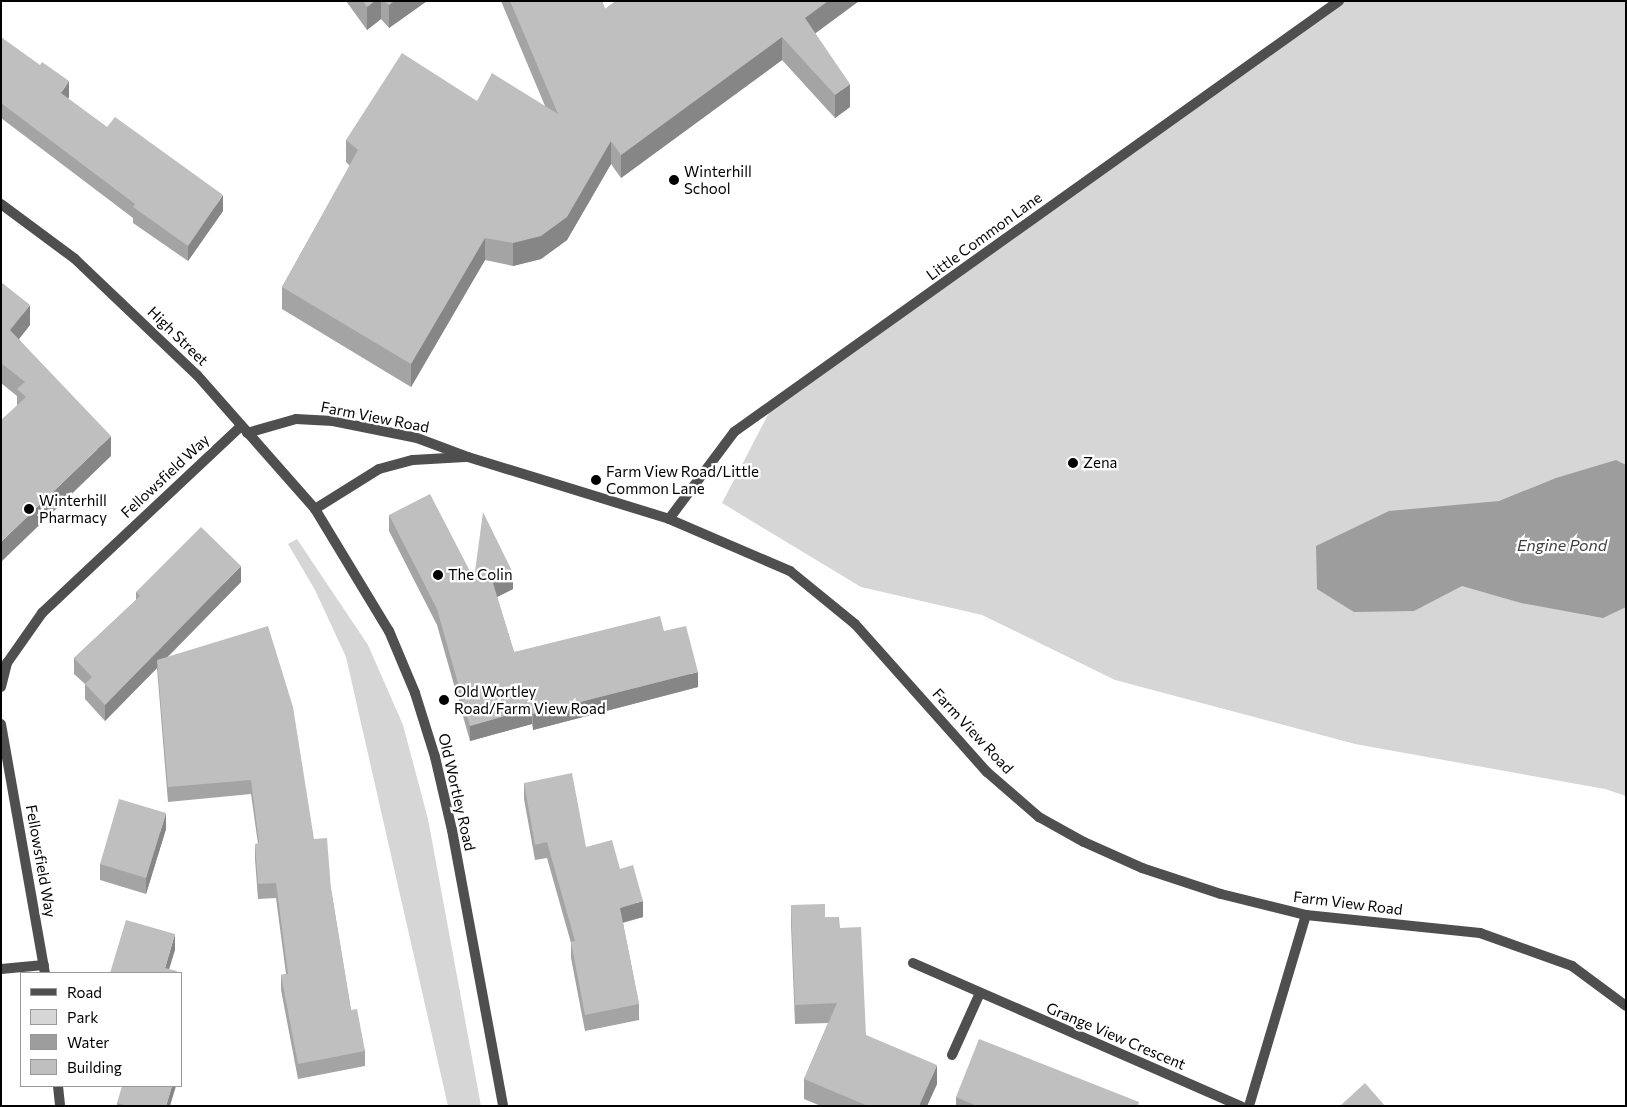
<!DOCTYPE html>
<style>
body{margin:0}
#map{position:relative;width:1627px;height:1107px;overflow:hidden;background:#fff;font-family:Commissioner,sans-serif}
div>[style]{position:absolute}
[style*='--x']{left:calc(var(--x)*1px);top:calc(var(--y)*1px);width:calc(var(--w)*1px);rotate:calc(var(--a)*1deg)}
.green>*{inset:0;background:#d6d6d6}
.water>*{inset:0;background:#9d9d9d}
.minor>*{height:10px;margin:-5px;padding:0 5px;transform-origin:5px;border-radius:5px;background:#4f4f4f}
.tertiary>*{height:10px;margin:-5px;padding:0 5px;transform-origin:5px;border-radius:5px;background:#4f4f4f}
.wall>*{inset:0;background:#a4a4a4}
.shaded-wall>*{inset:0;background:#868686}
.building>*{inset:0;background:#bfbfbf}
.dots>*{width:14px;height:14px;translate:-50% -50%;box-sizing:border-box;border:2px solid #fff;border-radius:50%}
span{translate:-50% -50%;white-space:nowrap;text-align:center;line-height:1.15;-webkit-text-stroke:4.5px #fff;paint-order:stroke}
.poi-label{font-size:15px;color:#000}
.left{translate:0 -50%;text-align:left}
.street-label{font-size:15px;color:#000}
.water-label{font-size:16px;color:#3e3e3e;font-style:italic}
.frame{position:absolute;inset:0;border:2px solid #000;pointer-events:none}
.legend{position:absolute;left:20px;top:972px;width:162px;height:115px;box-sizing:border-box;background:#fff;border:1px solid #999;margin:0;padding:6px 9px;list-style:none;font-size:15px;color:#000}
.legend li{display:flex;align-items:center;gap:10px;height:25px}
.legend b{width:25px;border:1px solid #999}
</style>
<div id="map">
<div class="green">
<i style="clip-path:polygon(1339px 1px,1626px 1px,1626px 796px,1605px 789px,1355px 744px,1115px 680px,982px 615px,861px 587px,722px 503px,773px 405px)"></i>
<i style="clip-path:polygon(297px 539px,368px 645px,403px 725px,428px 819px,481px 1106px,448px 1106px,346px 657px,315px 590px,288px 544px)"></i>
</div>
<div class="water">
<i style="clip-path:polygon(1616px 460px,1626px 465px,1626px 607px,1603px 618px,1521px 603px,1462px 586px,1414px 611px,1354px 612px,1317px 589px,1316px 546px,1389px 511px,1499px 501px,1556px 478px)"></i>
</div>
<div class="minor">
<i style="--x:247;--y:433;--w:51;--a:-15.9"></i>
<i style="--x:296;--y:419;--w:37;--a:3"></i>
<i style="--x:333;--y:421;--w:86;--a:11.4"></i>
<i style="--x:417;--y:438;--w:54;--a:20.4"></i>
<i style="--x:468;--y:457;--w:210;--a:17.1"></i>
<i style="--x:669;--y:519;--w:132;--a:23.3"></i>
<i style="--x:790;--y:571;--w:84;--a:39.2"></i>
<i style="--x:855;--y:624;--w:198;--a:48.3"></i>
<i style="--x:987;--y:772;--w:69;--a:40.9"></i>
<i style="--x:1039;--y:817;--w:51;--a:29.1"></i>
<i style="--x:1084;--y:842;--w:64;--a:24.1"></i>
<i style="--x:1142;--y:868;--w:83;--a:18.2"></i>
<i style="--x:1221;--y:894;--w:88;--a:13.9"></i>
<i style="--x:1306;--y:915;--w:175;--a:5.9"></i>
<i style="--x:1480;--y:933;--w:98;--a:19.7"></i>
<i style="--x:1572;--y:966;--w:67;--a:36.5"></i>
<i style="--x:315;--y:509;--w:75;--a:-32"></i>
<i style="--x:379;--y:469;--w:35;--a:-15"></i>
<i style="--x:413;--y:460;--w:52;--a:-3.3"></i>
<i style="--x:669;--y:519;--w:109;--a:-53.2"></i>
<i style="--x:734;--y:432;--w:743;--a:-35.47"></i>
<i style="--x:1;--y:687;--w:25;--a:-76"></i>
<i style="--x:7;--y:663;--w:61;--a:-55"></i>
<i style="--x:42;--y:613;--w:273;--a:-43.2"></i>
<i style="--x:1;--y:724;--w:253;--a:80"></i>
<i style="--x:913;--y:963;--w:358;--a:23.6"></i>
<i style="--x:1;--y:969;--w:43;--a:-5.3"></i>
<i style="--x:952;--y:1055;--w:68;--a:-65.7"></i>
<i style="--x:58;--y:1086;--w:20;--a:84"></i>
<i style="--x:1249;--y:1106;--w:199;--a:-73.4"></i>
</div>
<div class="tertiary">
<i style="--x:1;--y:204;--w:92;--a:36.6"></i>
<i style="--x:75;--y:259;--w:168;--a:43.6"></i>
<i style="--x:197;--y:375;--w:179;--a:48.6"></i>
<i style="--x:315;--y:509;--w:143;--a:58.8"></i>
<i style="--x:389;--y:631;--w:67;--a:67.2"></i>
<i style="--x:415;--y:693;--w:67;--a:72.6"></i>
<i style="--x:435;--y:757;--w:75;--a:76.9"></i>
<i style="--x:452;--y:830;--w:281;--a:79.5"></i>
</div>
<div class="wall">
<i style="clip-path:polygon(346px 1px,427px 1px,389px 28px,381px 19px,367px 30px)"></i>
<i style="clip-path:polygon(501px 1px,602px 1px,605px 9px,616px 1px,859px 1px,815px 33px,850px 107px,835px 118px,782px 60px,621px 178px,611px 164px,567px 240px,541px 259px,513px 266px,485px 260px,411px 387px,282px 309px,282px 287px,350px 166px,346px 162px,346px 140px,477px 101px,545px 106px)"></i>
<i style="clip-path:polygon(1px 37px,69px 97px,68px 99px,223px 211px,188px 261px,133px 223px,133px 218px,1px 118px)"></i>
<i style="clip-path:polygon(1px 282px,30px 325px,19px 339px,111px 456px,17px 406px,17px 396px,1px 383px)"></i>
<i style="clip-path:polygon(389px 515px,474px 579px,513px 589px,497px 597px,514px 652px,664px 631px,698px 687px,533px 730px,532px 724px,470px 741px,437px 625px,389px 531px)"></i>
<i style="clip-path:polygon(241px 582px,168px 657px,314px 839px,331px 889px,351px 1010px,365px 1051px,365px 1066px,298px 1079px,281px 990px,281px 975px,286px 974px,276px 898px,258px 899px,255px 859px,255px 844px,258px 844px,251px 794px,168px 802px,157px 668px,105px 721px,85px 699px,85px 684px,74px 674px,74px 658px,136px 600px,136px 592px)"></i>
<i style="clip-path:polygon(524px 783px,586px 847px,620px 869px,643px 917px,623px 923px,639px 1004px,639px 1020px,585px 1031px,571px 958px,571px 943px,547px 858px,535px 860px,524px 799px)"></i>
<i style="clip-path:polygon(166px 829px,146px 894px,100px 880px,100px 864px)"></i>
<i style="clip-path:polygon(791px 905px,825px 917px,840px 928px,866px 1035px,937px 1084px,927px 1106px,821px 1106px,804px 1099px,804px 1079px,828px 1023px,795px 1024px,791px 925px)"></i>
<i style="clip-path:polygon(956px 1097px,1139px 1106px,956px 1106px)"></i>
<i style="clip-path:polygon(117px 1103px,170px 1106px,117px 1106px)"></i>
</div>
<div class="shaded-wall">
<i style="clip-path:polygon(375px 1px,381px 1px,381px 19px,367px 30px,367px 7px)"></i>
<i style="clip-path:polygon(394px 1px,427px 1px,389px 28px,389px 5px)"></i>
<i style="clip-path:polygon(828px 1px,859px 1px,805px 41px,805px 18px)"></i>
<i style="clip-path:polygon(782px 37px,782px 60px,621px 178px,621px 155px)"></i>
<i style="clip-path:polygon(69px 81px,69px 97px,61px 109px,61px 93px)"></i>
<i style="clip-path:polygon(850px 84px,850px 107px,835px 118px,835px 95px)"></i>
<i style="clip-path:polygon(611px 141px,611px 164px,567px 240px,541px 259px,513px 266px,513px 243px)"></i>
<i style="clip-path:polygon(223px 195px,223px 211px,188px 261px,188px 246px)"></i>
<i style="clip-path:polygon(485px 238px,485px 260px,411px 387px,411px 364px)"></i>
<i style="clip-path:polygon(30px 305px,30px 325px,10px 350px,10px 330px)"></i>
<i style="clip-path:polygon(111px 436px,111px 456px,1px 562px,1px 542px)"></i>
<i style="clip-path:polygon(241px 566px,241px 582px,157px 667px,157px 660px,157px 668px,105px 721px,105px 705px)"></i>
<i style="clip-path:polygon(513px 573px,513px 589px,493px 599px,493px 583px)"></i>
<i style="clip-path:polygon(698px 672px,698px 687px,533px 730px,533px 714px)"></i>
<i style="clip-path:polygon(532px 708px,532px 724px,470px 741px,470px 726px)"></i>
<i style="clip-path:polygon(166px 813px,166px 829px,146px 894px,146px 878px)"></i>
<i style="clip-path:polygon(643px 901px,643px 917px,620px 923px,620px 908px)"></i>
<i style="clip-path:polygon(175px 934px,175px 950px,168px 973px,165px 968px)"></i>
<i style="clip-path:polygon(182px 1050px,182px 1066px,181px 1068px,181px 1052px)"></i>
<i style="clip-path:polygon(937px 1065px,937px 1084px,927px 1106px,919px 1106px)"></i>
<i style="clip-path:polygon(172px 1086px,176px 1086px,170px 1106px,166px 1106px)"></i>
</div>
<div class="building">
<i style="clip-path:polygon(363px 1px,375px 1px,367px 7px)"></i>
<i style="clip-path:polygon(385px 1px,394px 1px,389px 5px)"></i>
<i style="clip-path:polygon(510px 1px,602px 1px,605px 9px,616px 1px,828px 1px,805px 18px,850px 84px,835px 95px,782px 37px,621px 155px,611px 141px,567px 217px,541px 236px,513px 243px,485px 238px,411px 364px,282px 287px,358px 150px,346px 140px,402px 53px,477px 101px,492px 73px,558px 114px)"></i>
<i style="clip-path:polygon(1px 37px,40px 65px,42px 62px,69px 81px,61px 93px,107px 127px,115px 117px,223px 195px,188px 246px,133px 207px,135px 204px,1px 103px)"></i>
<i style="clip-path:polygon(1px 282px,30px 305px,10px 330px,111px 436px,1px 542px,1px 420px,26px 397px,17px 389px,25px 382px,1px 363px)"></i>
<i style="clip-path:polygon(430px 494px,474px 579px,483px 512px,513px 573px,493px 583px,514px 652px,660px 616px,664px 631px,686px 626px,698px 672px,533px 714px,532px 708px,470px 726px,437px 609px,389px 515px)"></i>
<i style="clip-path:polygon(201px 527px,241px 566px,105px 705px,85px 684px,92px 677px,74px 658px,140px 596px,136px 592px)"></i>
<i style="clip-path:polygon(268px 626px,293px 707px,314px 839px,327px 838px,331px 889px,351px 1010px,357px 1009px,365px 1051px,298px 1064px,281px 975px,288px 974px,276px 883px,258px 884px,255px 844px,259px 843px,251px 780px,168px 787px,157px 660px)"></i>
<i style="clip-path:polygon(572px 773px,586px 847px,612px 840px,620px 869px,633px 865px,643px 901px,620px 908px,639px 1004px,585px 1015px,571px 942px,575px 941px,547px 842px,535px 845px,524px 783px)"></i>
<i style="clip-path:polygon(119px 799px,166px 813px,146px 878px,100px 864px)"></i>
<i style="clip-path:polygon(825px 904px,825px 917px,839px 917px,840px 928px,861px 927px,866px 1035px,937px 1065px,919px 1106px,868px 1106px,804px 1079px,837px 1003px,795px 1005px,791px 905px)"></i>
<i style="clip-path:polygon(126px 920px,175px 934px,165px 968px,177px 971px,177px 973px,110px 973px)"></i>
<i style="clip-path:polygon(979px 1039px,1139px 1102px,1138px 1106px,977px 1106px,956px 1097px)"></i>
<i style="clip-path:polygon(1365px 1083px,1385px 1106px,1340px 1106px)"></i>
<i style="clip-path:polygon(122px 1086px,172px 1086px,166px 1106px,127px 1106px,117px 1103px)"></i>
</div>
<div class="dots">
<i style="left:674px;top:180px;background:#000"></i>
<i style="left:1073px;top:463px;background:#000"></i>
<i style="left:596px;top:480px;background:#000"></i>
<i style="left:29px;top:509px;background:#000"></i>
<i style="left:438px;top:575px;background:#000"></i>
<i style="left:444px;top:700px;background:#000"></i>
</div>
<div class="poi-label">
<span class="left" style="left:684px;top:180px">Winterhill<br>School</span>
<span class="left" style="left:1083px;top:463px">Zena</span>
<span class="left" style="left:606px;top:480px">Farm View Road/Little<br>Common Lane</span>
<span class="left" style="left:39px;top:509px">Winterhill<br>Pharmacy</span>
<span class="left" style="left:448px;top:575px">The Colin</span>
<span class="left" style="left:454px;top:700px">Old Wortley<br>Road/Farm View Road</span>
</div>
<div class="street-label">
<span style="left:984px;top:236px;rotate:-36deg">Little Common Lane</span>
<span style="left:178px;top:336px;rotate:44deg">High Street</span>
<span style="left:375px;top:417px;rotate:11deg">Farm View Road</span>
<span style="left:165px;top:476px;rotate:-43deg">Fellowsfield Way</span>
<span style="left:973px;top:731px;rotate:47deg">Farm View Road</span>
<span style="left:457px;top:792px;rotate:77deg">Old Wortley Road</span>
<span style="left:41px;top:861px;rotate:80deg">Fellowsfield Way</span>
<span style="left:1348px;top:903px;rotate:7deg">Farm View Road</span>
<span style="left:1116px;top:1036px;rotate:23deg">Grange View Crescent</span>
</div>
<div class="water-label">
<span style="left:1562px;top:545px">Engine Pond</span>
</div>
<div class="frame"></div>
<ul class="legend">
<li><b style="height:6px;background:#4f4f4f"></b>Road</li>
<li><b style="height:14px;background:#d6d6d6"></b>Park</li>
<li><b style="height:14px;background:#9d9d9d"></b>Water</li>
<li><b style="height:14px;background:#bfbfbf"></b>Building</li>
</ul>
</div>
